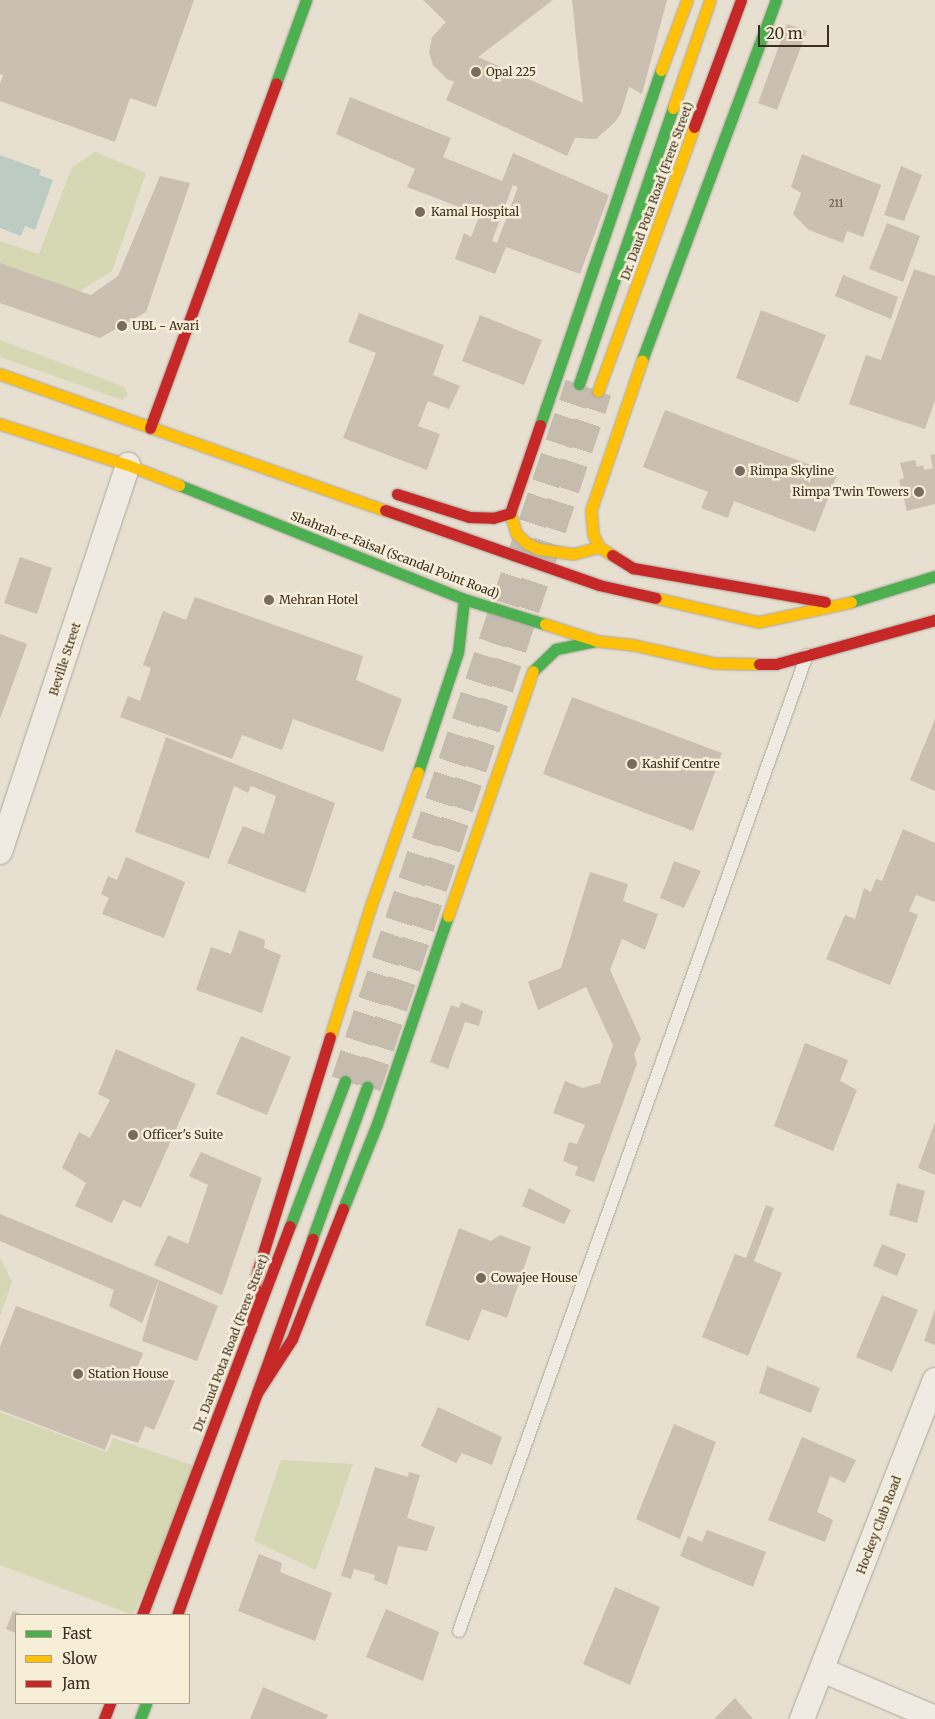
<!DOCTYPE html>
<style>
body{margin:0}
#map{position:relative;width:935px;height:1719px;overflow:hidden;background:#e7e0d1;font-family:Merriweather,serif}
div>[style]{position:absolute}
[style*='--x']{left:calc(var(--x)*1px);top:calc(var(--y)*1px);width:calc(var(--w)*1px);rotate:calc(var(--a)*1deg)}
.green>*{inset:0;background:#d6d7b3}
.water>*{inset:0;background:#bcccc2}
.building>*{inset:0;background:#cbbfb2}
.secondary-tunnel>*{height:28px;margin-top:-14px;transform-origin:0;background:repeating-linear-gradient(90deg,#c5bcae 0 28px,transparent 0 42px)}
.roads{filter:drop-shadow(0 0 1px #ada599) drop-shadow(0 0 1px #ada599)}
.lane>*{height:12px;margin:-6px;padding:0 6px;transform-origin:6px;border-radius:6px;background:#efebe3}
.street>*{height:24px;margin:-12px;padding:0 12px;transform-origin:12px;border-radius:12px;background:#efebe3}
.fast>*{height:11px;margin:-5.5px;padding:0 5.5px;transform-origin:5.5px;border-radius:5.5px;background:#4caf50}
.slow>*{height:11px;margin:-5.5px;padding:0 5.5px;transform-origin:5.5px;border-radius:5.5px;background:#ffc107}
.jam>*{height:11px;margin:-5.5px;padding:0 5.5px;transform-origin:5.5px;border-radius:5.5px;background:#c62828}
.dots>*{width:14px;height:14px;translate:-50% -50%;box-sizing:border-box;border:2px solid #f7eed8;border-radius:50%}
span{translate:-50% -50%;white-space:nowrap;text-align:center;line-height:1.15;-webkit-text-stroke:5px #f7eed8;paint-order:stroke}
.number-label{font-size:10px;color:#605244}
.number-label span{-webkit-text-stroke-width:0}
.poi-label{font-size:12px;color:#3d2e20}
.left{translate:0 -50%;text-align:left}
.right{translate:-100% -50%;text-align:right}
.street-label{font-size:12px;color:#3d2e20}
.legend{position:absolute;left:15px;top:1614px;width:175px;height:90px;box-sizing:border-box;background:#f7eed8;border:1px solid #ada18e;margin:0;padding:6px 9px;list-style:none;font-size:15px;color:#3d2e20}
.legend li{display:flex;align-items:center;gap:10px;height:25px}
.legend b{width:25px;border:1px solid #ada18e}
.scale{position:absolute;left:758px;top:25px;width:71px;height:22px;box-sizing:border-box;border:2px solid #3d2e20;border-top:0;padding-left:6px;font-size:15px;line-height:18px;white-space:nowrap;color:#3d2e20;-webkit-text-stroke:4px #f7eed8;paint-order:stroke}
</style>
<div id="map">
<div class="green">
<i style="clip-path:polygon(95px 152px,146px 173px,112px 271px,80px 291px,0 263px,0 241px,39px 254px,72px 167px)"></i>
<i style="clip-path:polygon(0 340px,125px 387px,128px 395px,122px 400px,0 357px)"></i>
<i style="clip-path:polygon(0 1257px,12px 1282px,0 1316px)"></i>
<i style="clip-path:polygon(0 1412px,107px 1452px,113px 1438px,198px 1467px,133px 1615px,0 1565px)"></i>
<i style="clip-path:polygon(281px 1460px,353px 1464px,316px 1570px,254px 1541px)"></i>
</div>
<div class="water">
<i style="clip-path:polygon(0 155px,41px 170px,39px 175px,53px 180px,35px 230px,25px 226px,21px 236px,0 228px)"></i>
</div>
<div class="building">
<i style="clip-path:polygon(0 0,194px 0,156px 107px,130px 98px,115px 142px,0 101px,0 84px,3px 75px,0 74px)"></i>
<i style="clip-path:polygon(423px 0,553px 0,478px 57px,583px 103px,572px 0,667px 0,642px 94px,629px 87px,621px 113px,615px 122px,596px 139px,575px 138px,567px 156px,446px 100px,454px 82px,447px 79px,433px 65px,429px 53px,432px 37px,446px 22px)"></i>
<i style="clip-path:polygon(787px 24px,807px 31px,777px 110px,758px 103px)"></i>
<i style="clip-path:polygon(evenodd,350px 97px,451px 138px,443px 157px,502px 181px,513px 153px,609px 195px,580px 274px,506px 247px,495px 274px,455px 259px,464px 233px,471px 237px,480px 215px,407px 187px,415px 169px,336px 134px,350px 97px,513px 185px,518px 187px,497px 243px,492px 241px,513px 185px)"></i>
<i style="clip-path:polygon(802px 154px,881px 185px,863px 237px,847px 231px,843px 243px,809px 230px,793px 214px,801px 193px,791px 187px)"></i>
<i style="clip-path:polygon(901px 166px,922px 175px,904px 221px,884px 215px)"></i>
<i style="clip-path:polygon(160px 176px,190px 183px,146px 312px,100px 338px,0 303px,0 263px,91px 295px,118px 276px)"></i>
<i style="clip-path:polygon(887px 223px,920px 236px,903px 282px,869px 269px)"></i>
<i style="clip-path:polygon(914px 269px,935px 276px,935px 400px,925px 429px,849px 404px,866px 355px,881px 360px)"></i>
<i style="clip-path:polygon(843px 275px,898px 297px,891px 319px,835px 296px)"></i>
<i style="clip-path:polygon(761px 310px,826px 335px,798px 403px,736px 378px)"></i>
<i style="clip-path:polygon(359px 313px,444px 345px,433px 375px,460px 386px,449px 409px,428px 401px,418px 426px,440px 434px,427px 470px,343px 438px,376px 353px,348px 342px)"></i>
<i style="clip-path:polygon(480px 315px,542px 340px,524px 385px,462px 361px)"></i>
<i style="clip-path:polygon(665px 410px,837px 475px,815px 532px,734px 501px,728px 518px,701px 508px,708px 492px,643px 467px)"></i>
<i style="clip-path:polygon(935px 454px,935px 504px,907px 511px,899px 480px,904px 478px,900px 463px,915px 460px,917px 467px,923px 465px,924px 470px,933px 468px,930px 455px)"></i>
<i style="clip-path:polygon(20px 557px,52px 568px,37px 614px,4px 603px)"></i>
<i style="clip-path:polygon(195px 597px,363px 656px,356px 680px,402px 699px,383px 752px,293px 719px,282px 750px,242px 735px,232px 759px,120px 717px,128px 696px,140px 701px,151px 668px,143px 665px,163px 611px,186px 620px)"></i>
<i style="clip-path:polygon(0 634px,27px 644px,0 719px)"></i>
<i style="clip-path:polygon(572px 697px,722px 753px,693px 831px,543px 774px)"></i>
<i style="clip-path:polygon(935px 719px,935px 791px,910px 780px)"></i>
<i style="clip-path:polygon(166px 737px,335px 803px,305px 893px,227px 863px,243px 826px,264px 834px,276px 796px,251px 786px,248px 793px,234px 786px,209px 859px,135px 832px)"></i>
<i style="clip-path:polygon(903px 829px,935px 843px,935px 902px,916px 895px,909px 911px,918px 915px,890px 985px,826px 959px,845px 915px,855px 919px,864px 888px,871px 892px,876px 879px,882px 881px)"></i>
<i style="clip-path:polygon(126px 857px,185px 882px,164px 938px,102px 914px,109px 898px,101px 894px,108px 876px,117px 880px)"></i>
<i style="clip-path:polygon(674px 861px,701px 871px,684px 908px,660px 898px)"></i>
<i style="clip-path:polygon(590px 872px,628px 884px,623px 901px,658px 914px,645px 950px,622px 939px,610px 970px,641px 1039px,634px 1054px,637px 1064px,594px 1182px,575px 1175px,578px 1167px,563px 1161px,569px 1142px,577px 1144px,585px 1125px,553px 1113px,565px 1081px,583px 1088px,600px 1083px,613px 1045px,586px 987px,538px 1010px,528px 982px,561px 968px)"></i>
<i style="clip-path:polygon(239px 930px,265px 940px,264px 948px,281px 955px,262px 1013px,196px 990px,211px 947px,231px 954px)"></i>
<i style="clip-path:polygon(461px 1002px,483px 1011px,479px 1026px,465px 1022px,448px 1069px,430px 1062px,451px 1005px,459px 1008px)"></i>
<i style="clip-path:polygon(241px 1036px,291px 1057px,267px 1115px,216px 1094px)"></i>
<i style="clip-path:polygon(805px 1043px,848px 1060px,840px 1081px,857px 1090px,833px 1151px,774px 1126px)"></i>
<i style="clip-path:polygon(116px 1049px,196px 1084px,141px 1208px,123px 1200px,112px 1223px,75px 1206px,86px 1183px,62px 1168px,79px 1132px,90px 1138px,110px 1100px,98px 1094px)"></i>
<i style="clip-path:polygon(935px 1122px,935px 1175px,918px 1168px)"></i>
<i style="clip-path:polygon(201px 1152px,262px 1178px,222px 1295px,154px 1265px,168px 1235px,188px 1244px,208px 1185px,189px 1176px)"></i>
<i style="clip-path:polygon(897px 1183px,925px 1191px,917px 1223px,889px 1215px)"></i>
<i style="clip-path:polygon(529px 1188px,571px 1210px,564px 1224px,522px 1206px)"></i>
<i style="clip-path:polygon(766px 1205px,774px 1208px,754px 1261px,782px 1273px,748px 1356px,702px 1337px,735px 1254px,746px 1258px)"></i>
<i style="clip-path:polygon(0 1214px,159px 1280px,142px 1323px,109px 1306px,114px 1290px,0 1241px)"></i>
<i style="clip-path:polygon(459px 1228px,491px 1241px,500px 1235px,531px 1247px,507px 1318px,482px 1309px,469px 1341px,425px 1325px)"></i>
<i style="clip-path:polygon(882px 1244px,906px 1254px,897px 1276px,873px 1266px)"></i>
<i style="clip-path:polygon(159px 1280px,218px 1306px,197px 1361px,142px 1341px)"></i>
<i style="clip-path:polygon(882px 1295px,918px 1310px,892px 1372px,856px 1357px)"></i>
<i style="clip-path:polygon(16px 1306px,143px 1353px,137px 1368px,175px 1381px,154px 1430px,145px 1426px,138px 1443px,111px 1434px,105px 1450px,0 1410px,0 1347px)"></i>
<i style="clip-path:polygon(935px 1309px,935px 1345px,924px 1341px)"></i>
<i style="clip-path:polygon(767px 1366px,820px 1388px,811px 1413px,759px 1393px)"></i>
<i style="clip-path:polygon(438px 1407px,502px 1437px,492px 1465px,462px 1453px,456px 1463px,421px 1446px)"></i>
<i style="clip-path:polygon(674px 1424px,716px 1442px,680px 1539px,636px 1519px)"></i>
<i style="clip-path:polygon(802px 1437px,856px 1460px,845px 1483px,830px 1476px,817px 1512px,833px 1520px,825px 1542px,768px 1520px)"></i>
<i style="clip-path:polygon(375px 1467px,408px 1477px,409px 1472px,420px 1475px,407px 1518px,435px 1527px,427px 1551px,398px 1546px,387px 1585px,374px 1580px,375px 1575px,354px 1569px,351px 1579px,341px 1576px)"></i>
<i style="clip-path:polygon(707px 1530px,766px 1552px,753px 1587px,680px 1556px,688px 1536px,702px 1542px)"></i>
<i style="clip-path:polygon(259px 1554px,282px 1563px,280px 1572px,332px 1593px,315px 1641px,238px 1611px)"></i>
<i style="clip-path:polygon(615px 1587px,660px 1607px,630px 1685px,583px 1664px)"></i>
<i style="clip-path:polygon(386px 1609px,439px 1632px,423px 1681px,366px 1657px)"></i>
<i style="clip-path:polygon(13px 1611px,25px 1615px,16px 1615px,16px 1633px,6px 1629px)"></i>
<i style="clip-path:polygon(263px 1687px,328px 1715px,326px 1719px,250px 1719px)"></i>
<i style="clip-path:polygon(735px 1698px,753px 1719px,714px 1719px)"></i>
</div>
<div class="secondary-tunnel">
<i style="--x:345;--y:1081;--w:735;--a:-71.44"></i>
<i style="--x:367;--y:1087;--w:733;--a:-71.64"></i>
</div>
<div class="roads">
<div class="lane">
<i style="--x:459;--y:1631;--w:1036;--a:-70.38"></i>
</div>
<div class="street">
<i style="--x:0;--y:852;--w:408;--a:-71.7"></i>
<i style="--x:822;--y:1670;--w:123;--a:23"></i>
<i style="--x:802;--y:1719;--w:364;--a:-68.6"></i>
</div>
<div class="fast">
<i style="--x:276;--y:83;--w:88;--a:-70.1"></i>
<i style="--x:642;--y:360;--w:384;--a:-69.6"></i>
<i style="--x:579;--y:384;--w:292;--a:-71.2"></i>
<i style="--x:540;--y:425;--w:375;--a:-71.2"></i>
<i style="--x:179;--y:485;--w:307;--a:21.8"></i>
<i style="--x:464;--y:599;--w:85;--a:17.2"></i>
<i style="--x:851;--y:602;--w:88;--a:-17.2"></i>
<i style="--x:533;--y:671;--w:32;--a:-44"></i>
<i style="--x:556;--y:649;--w:41;--a:-11.3"></i>
<i style="--x:418;--y:772;--w:126;--a:-71.6"></i>
<i style="--x:458;--y:652;--w:53;--a:-83.5"></i>
<i style="--x:343;--y:1209;--w:92;--a:-68.2"></i>
<i style="--x:377;--y:1124;--w:220;--a:-71.2"></i>
<i style="--x:290;--y:1226;--w:155;--a:-69.2"></i>
<i style="--x:312;--y:1239;--w:162;--a:-70.1"></i>
<i style="--x:140;--y:1719;--w:17;--a:-69"></i>
</div>
<div class="slow">
<i style="--x:661;--y:70;--w:75;--a:-69.6"></i>
<i style="--x:673;--y:108;--w:114;--a:-71.1"></i>
<i style="--x:0;--y:374;--w:408;--a:19.5"></i>
<i style="--x:598;--y:391;--w:281;--a:-70"></i>
<i style="--x:0;--y:424;--w:134;--a:17.8"></i>
<i style="--x:128;--y:465;--w:55;--a:21.4"></i>
<i style="--x:510;--y:513;--w:21;--a:73"></i>
<i style="--x:516;--y:533;--w:16;--a:43"></i>
<i style="--x:528;--y:544;--w:12;--a:24"></i>
<i style="--x:539;--y:549;--w:34;--a:8"></i>
<i style="--x:573;--y:554;--w:27;--a:-15"></i>
<i style="--x:612;--y:555;--w:15;--a:-148"></i>
<i style="--x:599;--y:547;--w:14;--a:-115"></i>
<i style="--x:593;--y:534;--w:24;--a:-95"></i>
<i style="--x:591;--y:510;--w:158;--a:-71.2"></i>
<i style="--x:656;--y:598;--w:105;--a:13.2"></i>
<i style="--x:758;--y:622;--w:95;--a:-12.1"></i>
<i style="--x:545;--y:624;--w:55;--a:18.1"></i>
<i style="--x:597;--y:641;--w:37;--a:6"></i>
<i style="--x:634;--y:645;--w:81;--a:12.8"></i>
<i style="--x:713;--y:663;--w:46;--a:1.2"></i>
<i style="--x:448;--y:916;--w:259;--a:-70.9"></i>
<i style="--x:330;--y:1037;--w:135;--a:-72.8"></i>
<i style="--x:370;--y:908;--w:144;--a:-70.6"></i>
</div>
<div class="jam">
<i style="--x:694;--y:127;--w:135;--a:-69.7"></i>
<i style="--x:150;--y:428;--w:367;--a:-69.9"></i>
<i style="--x:397;--y:494;--w:76;--a:17.7"></i>
<i style="--x:469;--y:517;--w:24;--a:2"></i>
<i style="--x:493;--y:518;--w:18;--a:-16"></i>
<i style="--x:510;--y:513;--w:93;--a:-71.2"></i>
<i style="--x:385;--y:510;--w:227;--a:19.3"></i>
<i style="--x:599;--y:585;--w:58;--a:12.8"></i>
<i style="--x:612;--y:555;--w:25;--a:32"></i>
<i style="--x:633;--y:568;--w:195;--a:10"></i>
<i style="--x:759;--y:664;--w:17;--a:0"></i>
<i style="--x:776;--y:664;--w:165;--a:-15.5"></i>
<i style="--x:251;--y:1329;--w:53;--a:-84.6"></i>
<i style="--x:256;--y:1276;--w:250;--a:-72.8"></i>
<i style="--x:257;--y:1393;--w:64;--a:-57.1"></i>
<i style="--x:292;--y:1339;--w:140;--a:-68.6"></i>
<i style="--x:142;--y:1615;--w:416;--a:-69.2"></i>
<i style="--x:177;--y:1615;--w:400;--a:-70.2"></i>
<i style="--x:104;--y:1719;--w:17;--a:-69"></i>
</div>
</div>
<div class="dots">
<i style="left:476px;top:72px;background:#786c5e"></i>
<i style="left:420px;top:212px;background:#786c5e"></i>
<i style="left:122px;top:326px;background:#786c5e"></i>
<i style="left:740px;top:471px;background:#786c5e"></i>
<i style="left:919px;top:492px;background:#786c5e"></i>
<i style="left:269px;top:600px;background:#786c5e"></i>
<i style="left:632px;top:764px;background:#786c5e"></i>
<i style="left:133px;top:1135px;background:#786c5e"></i>
<i style="left:481px;top:1278px;background:#786c5e"></i>
<i style="left:78px;top:1374px;background:#786c5e"></i>
</div>
<div class="number-label">
<span style="left:836px;top:204px">211</span>
</div>
<div class="poi-label">
<span class="left" style="left:486px;top:72px">Opal 225</span>
<span class="left" style="left:431px;top:212px">Kamal Hospital</span>
<span class="left" style="left:132px;top:326px">UBL - Avari</span>
<span class="left" style="left:750px;top:471px">Rimpa Skyline</span>
<span class="right" style="left:909px;top:492px">Rimpa Twin Towers</span>
<span class="left" style="left:279px;top:600px">Mehran Hotel</span>
<span class="left" style="left:642px;top:764px">Kashif Centre</span>
<span class="left" style="left:143px;top:1135px">Officer's Suite</span>
<span class="left" style="left:491px;top:1278px">Cowajee House</span>
<span class="left" style="left:88px;top:1374px">Station House</span>
</div>
<div class="street-label">
<span style="left:657px;top:191px;rotate:-70deg">Dr. Daud Pota Road (Frere Street)</span>
<span style="left:395px;top:555px;rotate:21deg">Shahrah-e-Faisal (Scandal Point Road)</span>
<span style="left:65px;top:659px;rotate:-72deg">Beville Street</span>
<span style="left:231px;top:1343px;rotate:-69deg">Dr. Daud Pota Road (Frere Street)</span>
<span style="left:879px;top:1525px;rotate:-69deg">Hockey Club Road</span>
</div>
<ul class="legend">
<li><b style="height:6px;background:#4caf50"></b>Fast</li>
<li><b style="height:6px;background:#ffc107"></b>Slow</li>
<li><b style="height:6px;background:#c62828"></b>Jam</li>
</ul>
<div class="scale">20 m</div>
</div>
